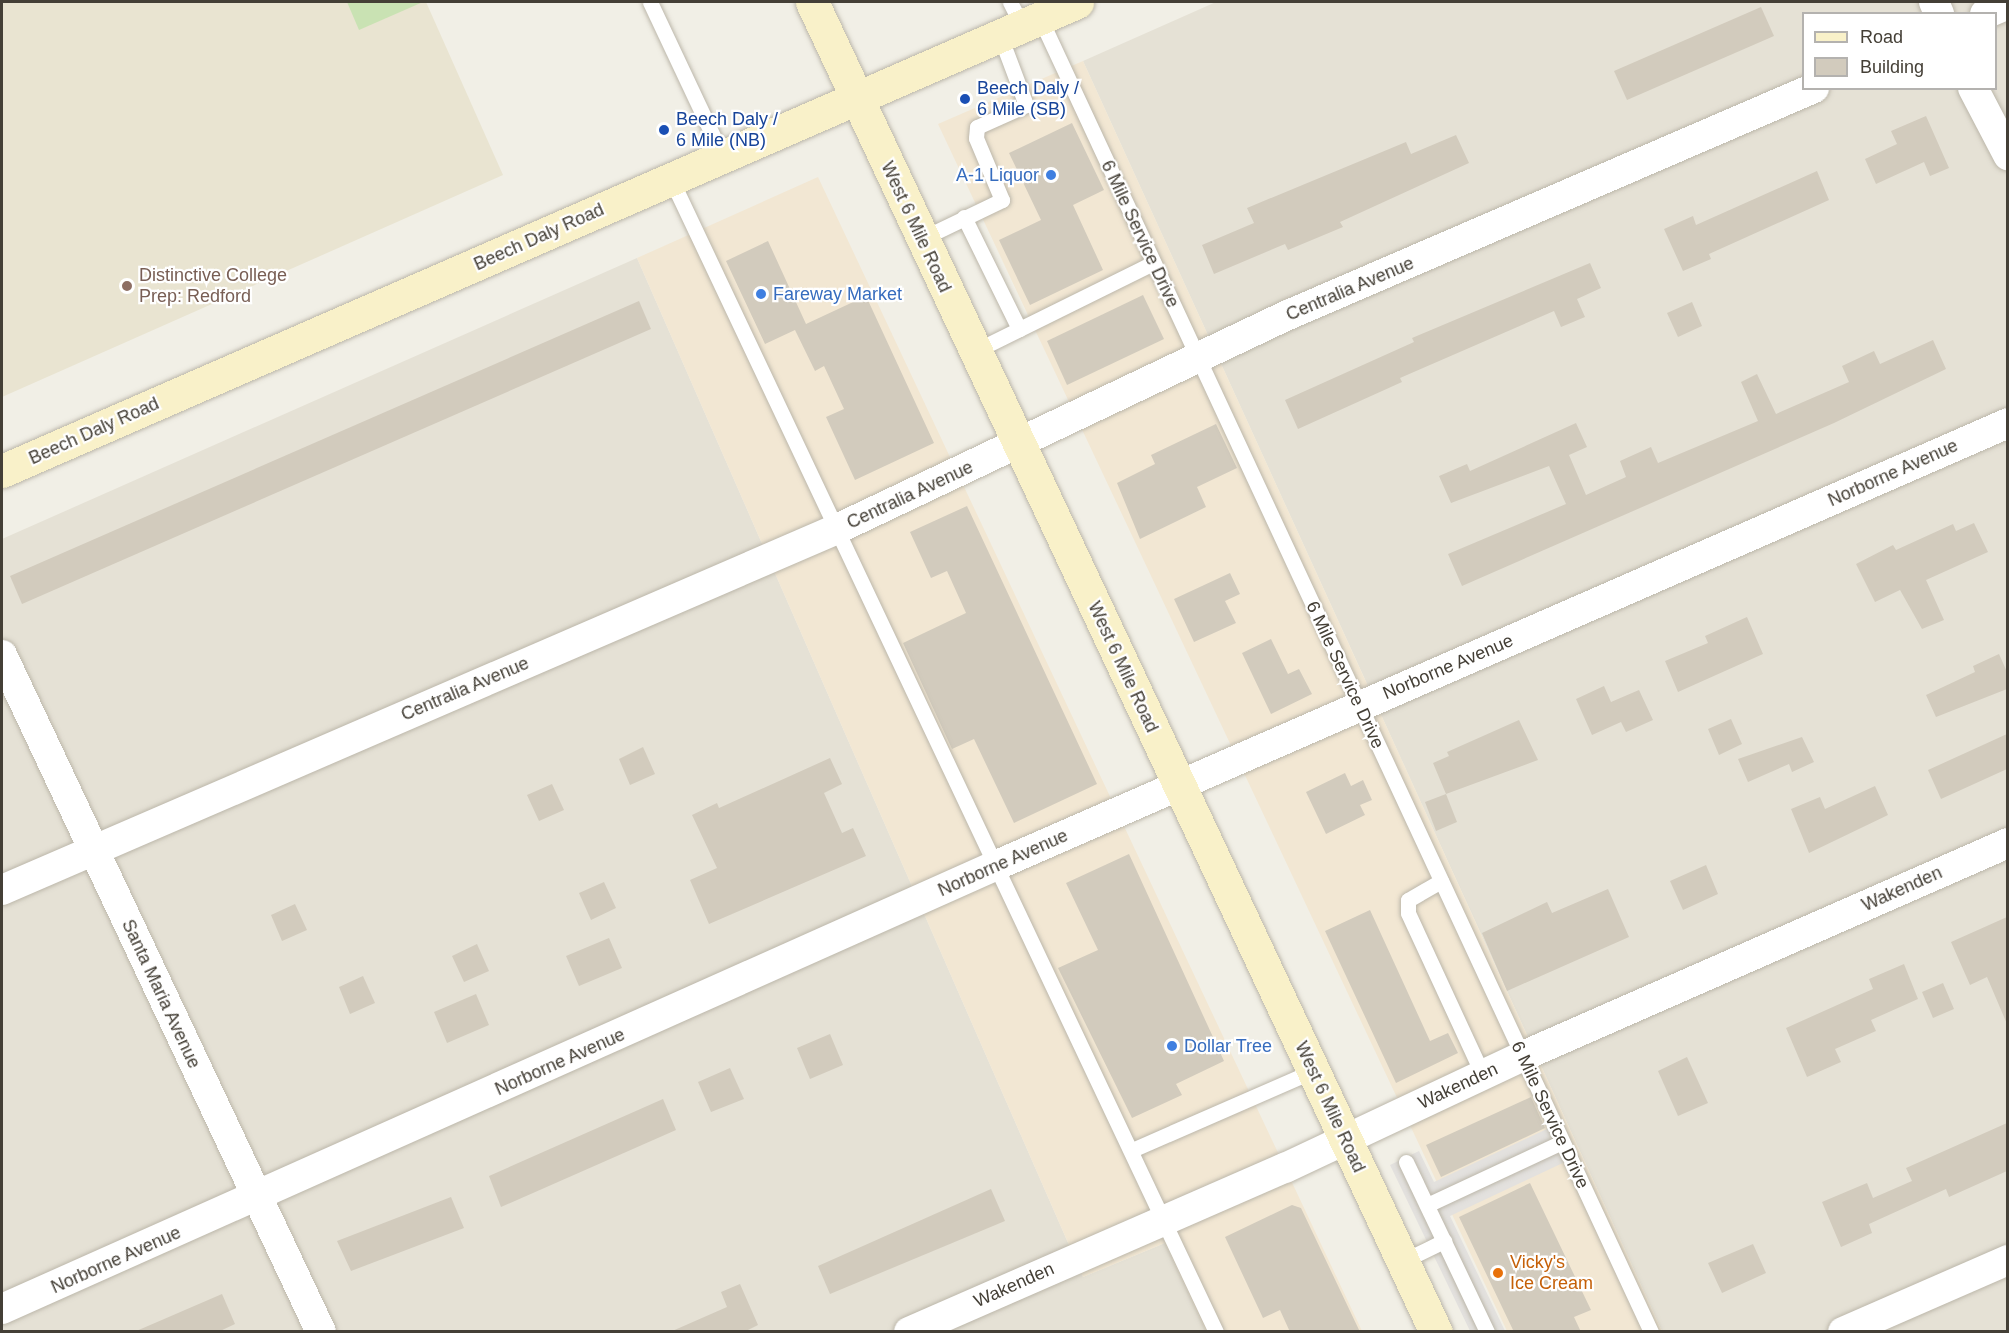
<!DOCTYPE html>
<style>
body{margin:0}
#map{position:relative;width:2009px;height:1333px;overflow:hidden;background:#f1efe6;font-family:Helvetica,sans-serif}
div>[style]{position:absolute}
[style*='--x']{left:calc(var(--x)*1px);top:calc(var(--y)*1px);width:calc(var(--w)*1px);rotate:calc(var(--a)*1deg)}
.residential>*{inset:0;background:#e5e1d5}
.commercial>*{inset:0;background:#f2e7d3}
.education>*{inset:0;background:#e9e4d1}
.green>*{inset:0;background:#c9e2b3}
.parking>*{inset:0;background:#e3e1de}
.building>*{inset:0;background:#d2cbbd}
.roads{filter:drop-shadow(0 0 2px #bcb7aa) drop-shadow(0 0 2px #bcb7aa)}
.service>*{height:15px;margin:-7.5px;padding:0 7.5px;transform-origin:7.5px;border-radius:7.5px;background:#fff}
.minor>*{height:30px;margin:-15px;padding:0 15px;transform-origin:15px;border-radius:15px;background:#fff}
.secondary>*{height:33px;margin:-16.5px;padding:0 16.5px;transform-origin:16.5px;border-radius:16.5px;background:#f9f1c9}
.dots>*{width:16px;height:16px;translate:-50% -50%;box-sizing:border-box;border:3px solid #fff;border-radius:50%}
span{translate:-50% -50%;white-space:nowrap;text-align:center;line-height:1.15;-webkit-text-stroke:4.5px #fff;paint-order:stroke}
.transit-label{font-size:18px;color:#164399}
.left{translate:0 -50%;text-align:left}
.shop-label{font-size:18px;color:#366cbe}
.right{translate:-100% -50%;text-align:right}
.street-label{font-size:18px;color:#443f36}
.education-label{font-size:18px;color:#785e54}
.food-label{font-size:18px;color:#c56008}
.frame{position:absolute;inset:0;border:3px solid #443f36;pointer-events:none}
.legend{position:absolute;left:1802px;top:12px;width:195px;height:78px;box-sizing:border-box;background:#fff;border:2px solid #b4b2af;margin:0;padding:8px 10px;list-style:none;font-size:18px;color:#443f36}
.legend li{display:flex;align-items:center;gap:12px;height:30px}
.legend b{width:30px;border:2px solid #b4b2af}
</style>
<div id="map">
<div class="residential">
<i style="clip-path:polygon(evenodd,1216px 2px,2007px 2px,2007px 1331px,1662px 1331px,1083px 61px,1216px 2px,1804px 14px,1996px 14px,1996px 88px,1804px 88px,1804px 14px)"></i>
<i style="clip-path:polygon(637px 258px,1083px 1277px,1165px 1243px,1206px 1331px,2px 1331px,2px 539px)"></i>
</div>
<div class="commercial">
<i style="clip-path:polygon(1083px 61px,1662px 1331px,1507px 1331px,938px 124px)"></i>
<i style="clip-path:polygon(818px 177px,1362px 1331px,1206px 1331px,1165px 1243px,1083px 1277px,637px 258px)"></i>
</div>
<div class="education">
<i style="clip-path:polygon(2px 2px,426px 2px,503px 175px,2px 397px)"></i>
</div>
<div class="green">
<i style="clip-path:polygon(347px 2px,423px 2px,359px 30px)"></i>
</div>
<div class="parking">
<i style="clip-path:polygon(1551px 1127px,1567px 1161px,1450px 1216px,1505px 1331px,1470px 1331px,1390px 1165px,1419px 1151px,1434px 1182px)"></i>
</div>
<div class="building">
<i style="clip-path:polygon(1761px 7px,1774px 36px,1627px 100px,1614px 71px)"></i>
<i style="clip-path:polygon(1926px 116px,1949px 168px,1930px 176px,1924px 162px,1876px 184px,1865px 159px,1897px 144px,1891px 131px)"></i>
<i style="clip-path:polygon(1072px 123px,1104px 190px,1073px 205px,1103px 270px,1030px 305px,999px 240px,1041px 220px,1009px 153px)"></i>
<i style="clip-path:polygon(1456px 135px,1469px 163px,1340px 222px,1343px 227px,1288px 250px,1285px 244px,1214px 274px,1202px 245px,1254px 223px,1247px 208px,1406px 142px,1411px 154px)"></i>
<i style="clip-path:polygon(1817px 171px,1829px 200px,1709px 254px,1711px 259px,1683px 271px,1664px 229px,1693px 216px,1696px 225px)"></i>
<i style="clip-path:polygon(768px 241px,806px 324px,866px 296px,934px 443px,855px 480px,826px 417px,844px 409px,824px 366px,815px 371px,795px 330px,765px 344px,726px 261px)"></i>
<i style="clip-path:polygon(1590px 263px,1601px 288px,1577px 299px,1585px 317px,1561px 327px,1554px 311px,1400px 378px,1402px 382px,1298px 429px,1285px 400px,1414px 342px,1412px 338px)"></i>
<i style="clip-path:polygon(1143px 295px,1164px 339px,1067px 385px,1047px 341px)"></i>
<i style="clip-path:polygon(639px 301px,651px 329px,22px 604px,10px 576px)"></i>
<i style="clip-path:polygon(1692px 302px,1702px 326px,1678px 337px,1667px 313px)"></i>
<i style="clip-path:polygon(1933px 340px,1946px 369px,1834px 423px,1462px 586px,1448px 554px,1566px 504px,1549px 466px,1451px 503px,1439px 476px,1467px 464px,1470px 471px,1576px 423px,1587px 447px,1569px 455px,1586px 495px,1626px 477px,1620px 461px,1651px 447px,1658px 463px,1758px 421px,1741px 382px,1757px 374px,1776px 414px,1849px 382px,1842px 366px,1874px 351px,1880px 364px)"></i>
<i style="clip-path:polygon(1216px 424px,1237px 468px,1197px 487px,1206px 507px,1140px 539px,1117px 483px,1155px 464px,1151px 455px)"></i>
<i style="clip-path:polygon(967px 506px,1097px 784px,1014px 823px,974px 739px,952px 749px,903px 643px,966px 613px,947px 571px,931px 578px,910px 532px)"></i>
<i style="clip-path:polygon(1974px 523px,1988px 552px,1926px 580px,1944px 620px,1922px 629px,1900px 590px,1875px 602px,1856px 564px,1893px 545px,1896px 550px,1953px 524px,1956px 531px)"></i>
<i style="clip-path:polygon(1230px 573px,1240px 594px,1225px 601px,1236px 623px,1194px 642px,1174px 599px)"></i>
<i style="clip-path:polygon(1747px 617px,1763px 654px,1678px 692px,1665px 661px,1708px 643px,1705px 636px)"></i>
<i style="clip-path:polygon(1271px 639px,1288px 674px,1299px 669px,1312px 694px,1271px 714px,1242px 653px)"></i>
<i style="clip-path:polygon(1999px 654px,2007px 672px,2007px 689px,1936px 717px,1926px 695px,1975px 672px,1973px 666px)"></i>
<i style="clip-path:polygon(1604px 686px,1611px 702px,1639px 690px,1653px 720px,1626px 732px,1621px 722px,1592px 735px,1576px 699px)"></i>
<i style="clip-path:polygon(1731px 719px,1742px 744px,1719px 755px,1708px 729px)"></i>
<i style="clip-path:polygon(1519px 720px,1538px 760px,1446px 794px,1433px 763px,1449px 756px,1447px 752px)"></i>
<i style="clip-path:polygon(2007px 734px,2007px 769px,1941px 799px,1928px 770px)"></i>
<i style="clip-path:polygon(1802px 737px,1814px 762px,1792px 772px,1789px 764px,1748px 782px,1738px 759px)"></i>
<i style="clip-path:polygon(643px 747px,655px 774px,630px 785px,619px 759px)"></i>
<i style="clip-path:polygon(830px 758px,842px 784px,824px 793px,842px 833px,853px 828px,866px 856px,709px 924px,690px 880px,717px 868px,692px 815px,717px 803px,719px 808px)"></i>
<i style="clip-path:polygon(1345px 773px,1351px 786px,1363px 780px,1372px 800px,1360px 805px,1365px 815px,1326px 834px,1306px 792px)"></i>
<i style="clip-path:polygon(552px 784px,564px 810px,539px 821px,527px 795px)"></i>
<i style="clip-path:polygon(1875px 786px,1888px 815px,1809px 853px,1791px 809px,1820px 797px,1825px 809px)"></i>
<i style="clip-path:polygon(1446px 794px,1457px 822px,1436px 831px,1425px 802px)"></i>
<i style="clip-path:polygon(1129px 854px,1224px 1061px,1176px 1084px,1182px 1095px,1132px 1118px,1058px 968px,1098px 950px,1066px 883px)"></i>
<i style="clip-path:polygon(1706px 865px,1718px 894px,1683px 910px,1670px 881px)"></i>
<i style="clip-path:polygon(604px 882px,616px 908px,591px 920px,579px 893px)"></i>
<i style="clip-path:polygon(1608px 889px,1629px 937px,1507px 991px,1482px 933px,1547px 902px,1552px 913px)"></i>
<i style="clip-path:polygon(295px 904px,307px 930px,282px 941px,271px 915px)"></i>
<i style="clip-path:polygon(1370px 910px,1430px 1041px,1448px 1033px,1458px 1053px,1396px 1083px,1325px 931px)"></i>
<i style="clip-path:polygon(2007px 917px,2007px 1024px,1987px 977px,1970px 985px,1951px 942px)"></i>
<i style="clip-path:polygon(609px 938px,622px 968px,579px 986px,566px 956px)"></i>
<i style="clip-path:polygon(477px 944px,489px 971px,464px 982px,452px 956px)"></i>
<i style="clip-path:polygon(1904px 964px,1918px 999px,1871px 1020px,1876px 1031px,1835px 1049px,1841px 1062px,1807px 1077px,1786px 1028px,1873px 989px,1869px 979px)"></i>
<i style="clip-path:polygon(363px 976px,375px 1003px,350px 1014px,339px 987px)"></i>
<i style="clip-path:polygon(1943px 983px,1954px 1009px,1933px 1018px,1922px 992px)"></i>
<i style="clip-path:polygon(476px 994px,489px 1025px,447px 1043px,434px 1012px)"></i>
<i style="clip-path:polygon(830px 1034px,843px 1065px,810px 1079px,797px 1048px)"></i>
<i style="clip-path:polygon(1687px 1057px,1708px 1103px,1678px 1116px,1658px 1071px)"></i>
<i style="clip-path:polygon(730px 1068px,744px 1099px,711px 1112px,698px 1082px)"></i>
<i style="clip-path:polygon(1531px 1097px,1545px 1128px,1441px 1177px,1426px 1145px)"></i>
<i style="clip-path:polygon(663px 1099px,676px 1130px,501px 1207px,489px 1176px)"></i>
<i style="clip-path:polygon(2007px 1123px,2007px 1171px,1949px 1197px,1946px 1189px,1869px 1224px,1872px 1233px,1841px 1247px,1822px 1202px,1867px 1183px,1873px 1198px,1912px 1181px,1906px 1168px)"></i>
<i style="clip-path:polygon(1530px 1183px,1591px 1310px,1574px 1317px,1581px 1332px,1514px 1332px,1459px 1217px)"></i>
<i style="clip-path:polygon(991px 1189px,1005px 1221px,830px 1294px,818px 1266px)"></i>
<i style="clip-path:polygon(451px 1197px,464px 1228px,351px 1271px,337px 1241px)"></i>
<i style="clip-path:polygon(1292px 1205px,1301px 1208px,1360px 1332px,1290px 1332px,1280px 1310px,1263px 1318px,1225px 1237px)"></i>
<i style="clip-path:polygon(1753px 1244px,1766px 1273px,1722px 1293px,1708px 1263px)"></i>
<i style="clip-path:polygon(740px 1284px,758px 1325px,744px 1332px,670px 1332px,727px 1307px,721px 1292px)"></i>
<i style="clip-path:polygon(222px 1294px,235px 1324px,218px 1332px,134px 1332px)"></i>
</div>
<div class="roads">
<div class="service">
<i style="--x:650;--y:2;--w:171;--a:64.8"></i>
<i style="--x:1010;--y:2;--w:27;--a:63"></i>
<i style="--x:1040;--y:18;--w:1449;--a:65.06"></i>
<i style="--x:671;--y:179;--w:1275;--a:64.7"></i>
<i style="--x:964;--y:217;--w:125;--a:63.8"></i>
<i style="--x:921;--y:239;--w:90;--a:-25.7"></i>
<i style="--x:1002;--y:200;--w:67;--a:-112.8"></i>
<i style="--x:976;--y:138;--w:11;--a:-85"></i>
<i style="--x:977;--y:127;--w:54;--a:-24.2"></i>
<i style="--x:1026;--y:105;--w:74;--a:-110.6"></i>
<i style="--x:975;--y:351;--w:199;--a:-26.3"></i>
<i style="--x:1441;--y:881;--w:38;--a:150"></i>
<i style="--x:1408;--y:900;--w:13;--a:90"></i>
<i style="--x:1408;--y:913;--w:179;--a:65.2"></i>
<i style="--x:1132;--y:1150;--w:197;--a:-23.6"></i>
<i style="--x:1406;--y:1162;--w:188;--a:64.5"></i>
<i style="--x:1427;--y:1205;--w:149;--a:-25"></i>
<i style="--x:1403;--y:1261;--w:46;--a:-26"></i>
</div>
<div class="minor">
<i style="--x:1934;--y:2;--w:13;--a:67"></i>
<i style="--x:1985;--y:14;--w:25;--a:-23"></i>
<i style="--x:1973;--y:88;--w:76;--a:62.4"></i>
<i style="--x:2;--y:655;--w:748;--a:64.77"></i>
<i style="--x:2;--y:890;--w:910;--a:-23.38"></i>
<i style="--x:837;--y:529;--w:499;--a:-25.4"></i>
<i style="--x:1288;--y:315;--w:573;--a:-23.34"></i>
<i style="--x:2;--y:1309;--w:1090;--a:-24.05"></i>
<i style="--x:997;--y:865;--w:1103;--a:-23.61"></i>
<i style="--x:909;--y:1332;--w:410;--a:-23.6"></i>
<i style="--x:1285;--y:1168;--w:263;--a:-25.2"></i>
<i style="--x:1523;--y:1056;--w:530;--a:-23.71"></i>
<i style="--x:1843;--y:1332;--w:180;--a:-23.6"></i>
</div>
<div class="secondary">
<i style="--x:812;--y:2;--w:1469;--a:64.87"></i>
<i style="--x:2;--y:471;--w:1173;--a:-23.57"></i>
</div>
</div>
<div class="dots">
<i style="left:965px;top:99px;background:#1a4fb4"></i>
<i style="left:664px;top:130px;background:#1a4fb4"></i>
<i style="left:1051px;top:175px;background:#3f7fe0"></i>
<i style="left:127px;top:286px;background:#8d6e63"></i>
<i style="left:761px;top:294px;background:#3f7fe0"></i>
<i style="left:1172px;top:1046px;background:#3f7fe0"></i>
<i style="left:1498px;top:1273px;background:#e8710a"></i>
</div>
<div class="transit-label">
<span class="left" style="left:977px;top:99px">Beech Daly /<br>6 Mile (SB)</span>
<span class="left" style="left:676px;top:130px">Beech Daly /<br>6 Mile (NB)</span>
</div>
<div class="shop-label">
<span class="right" style="left:1039px;top:175px">A-1 Liquor</span>
<span class="left" style="left:773px;top:294px">Fareway Market</span>
<span class="left" style="left:1184px;top:1046px">Dollar Tree</span>
</div>
<div class="street-label">
<span style="left:916px;top:227px;rotate:65deg">West 6 Mile Road</span>
<span style="left:1140px;top:234px;rotate:65deg">6 Mile Service Drive</span>
<span style="left:539px;top:237px;rotate:-24deg">Beech Daly Road</span>
<span style="left:1350px;top:289px;rotate:-23deg">Centralia Avenue</span>
<span style="left:94px;top:431px;rotate:-24deg">Beech Daly Road</span>
<span style="left:1893px;top:473px;rotate:-24deg">Norborne Avenue</span>
<span style="left:910px;top:495px;rotate:-25deg">Centralia Avenue</span>
<span style="left:1123px;top:667px;rotate:65deg">West 6 Mile Road</span>
<span style="left:1448px;top:667px;rotate:-23deg">Norborne Avenue</span>
<span style="left:1345px;top:675px;rotate:65deg">6 Mile Service Drive</span>
<span style="left:465px;top:689px;rotate:-23deg">Centralia Avenue</span>
<span style="left:1003px;top:863px;rotate:-24deg">Norborne Avenue</span>
<span style="left:1902px;top:889px;rotate:-24deg">Wakenden</span>
<span style="left:161px;top:994px;rotate:65deg">Santa Maria Avenue</span>
<span style="left:560px;top:1062px;rotate:-24deg">Norborne Avenue</span>
<span style="left:1458px;top:1086px;rotate:-25deg">Wakenden</span>
<span style="left:1330px;top:1107px;rotate:65deg">West 6 Mile Road</span>
<span style="left:1550px;top:1115px;rotate:65deg">6 Mile Service Drive</span>
<span style="left:116px;top:1260px;rotate:-24deg">Norborne Avenue</span>
<span style="left:1014px;top:1285px;rotate:-24deg">Wakenden</span>
</div>
<div class="education-label">
<span class="left" style="left:139px;top:286px">Distinctive College<br>Prep: Redford</span>
</div>
<div class="food-label">
<span class="left" style="left:1510px;top:1273px">Vicky's<br>Ice Cream</span>
</div>
<div class="frame"></div>
<ul class="legend">
<li><b style="height:8px;background:#f9f1c9"></b>Road</li>
<li><b style="height:16px;background:#d2cbbd"></b>Building</li>
</ul>
</div>
